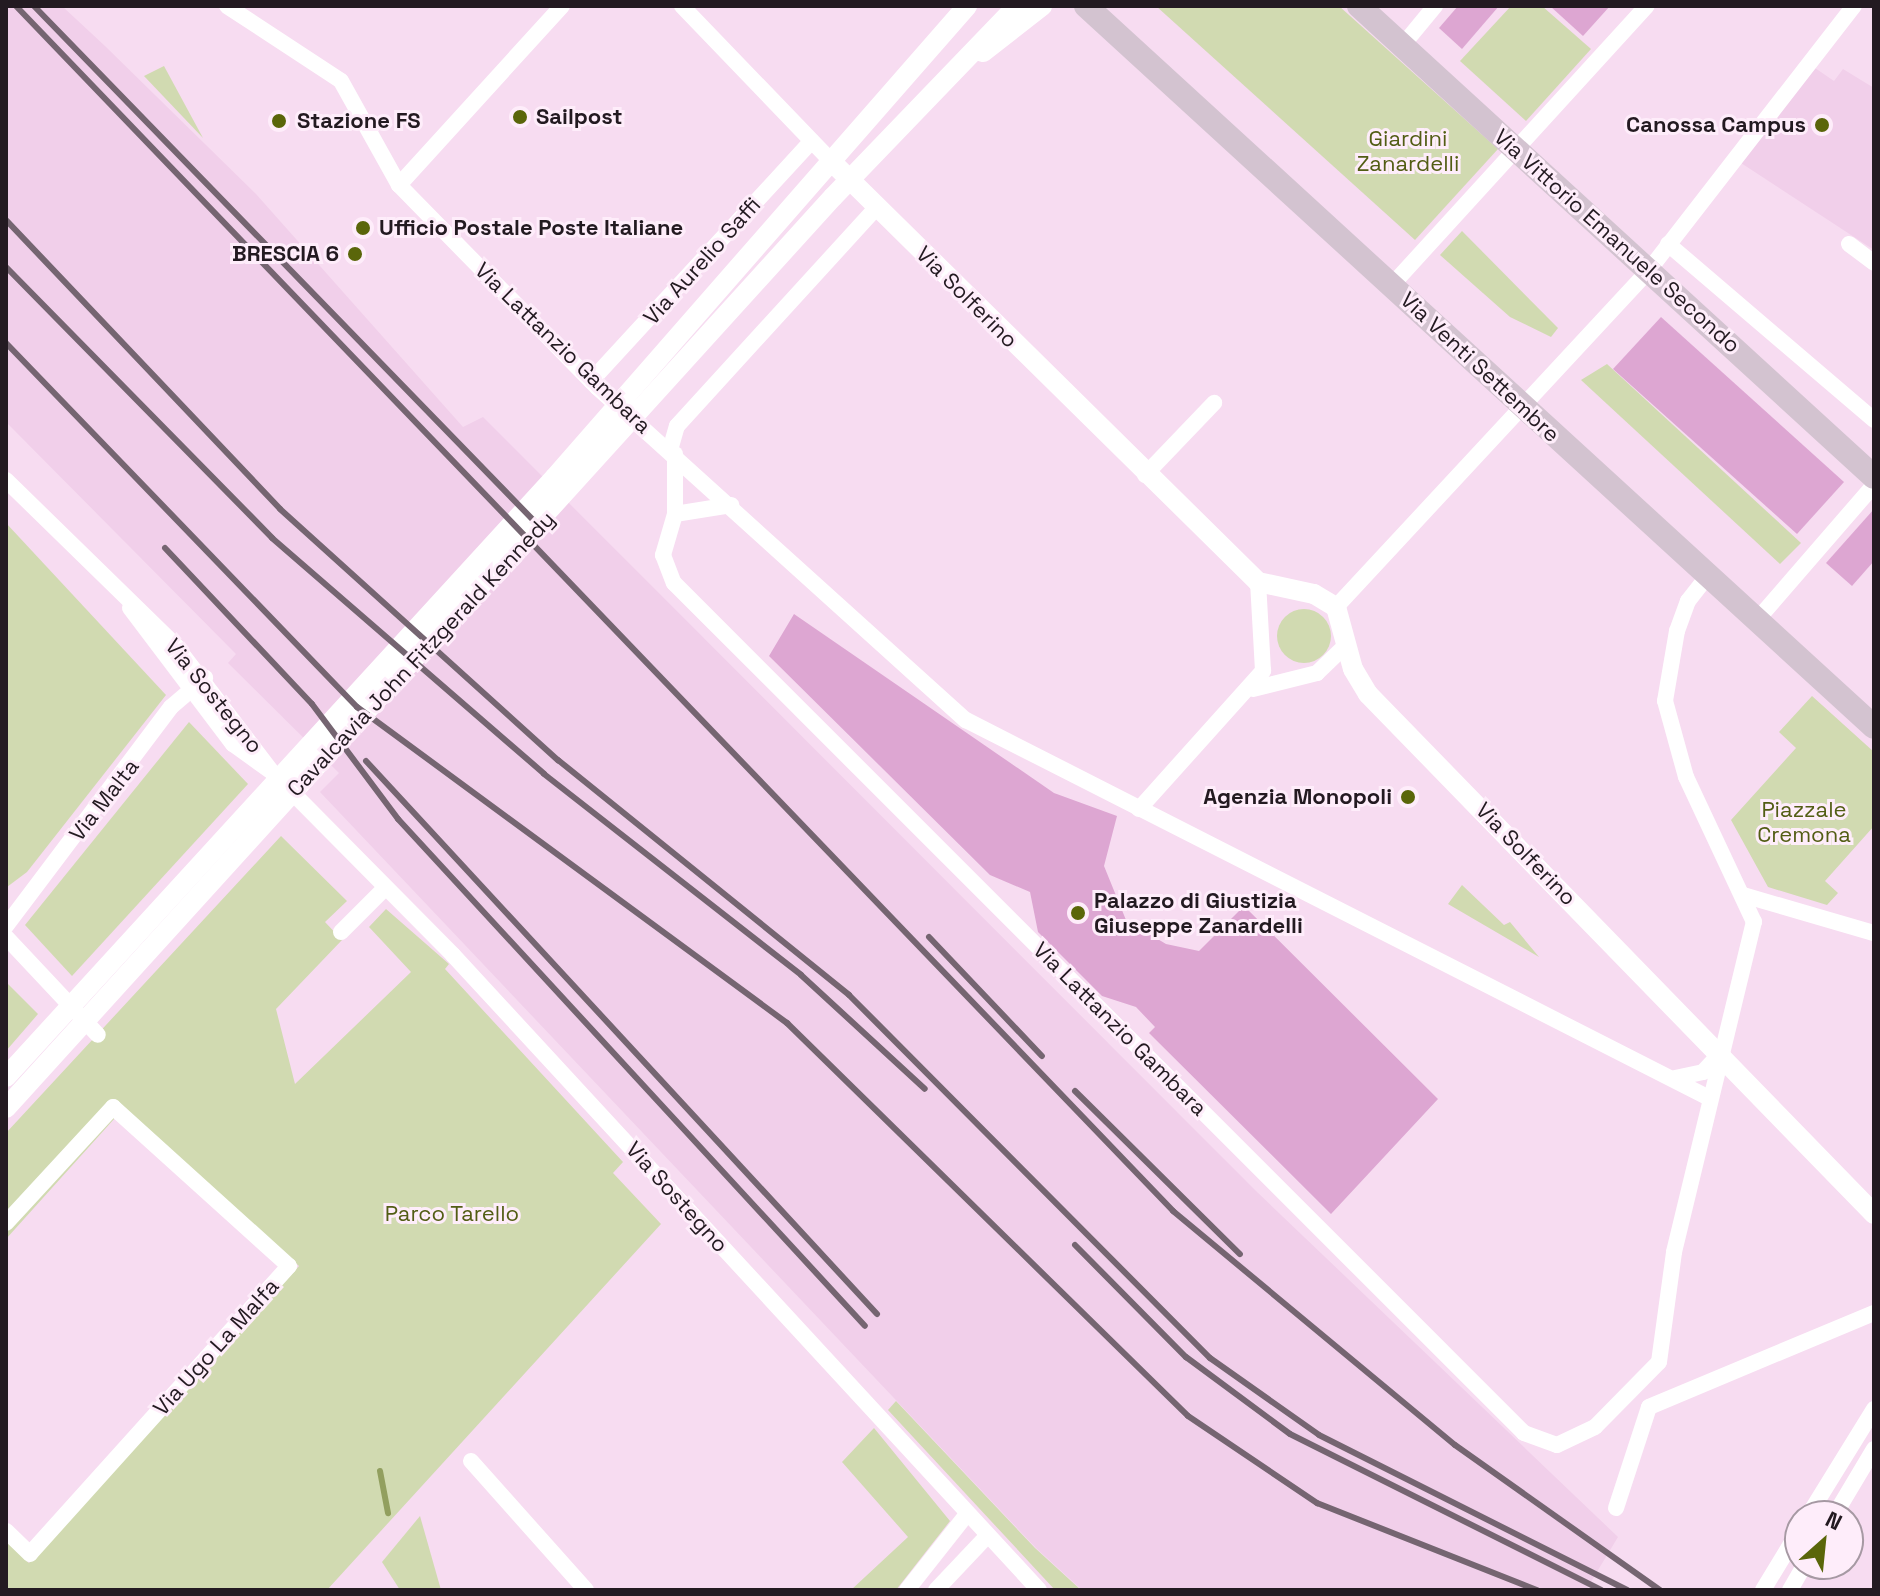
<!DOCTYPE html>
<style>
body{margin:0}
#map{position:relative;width:1880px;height:1596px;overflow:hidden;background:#f7dcf1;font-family:"Space Grotesk",sans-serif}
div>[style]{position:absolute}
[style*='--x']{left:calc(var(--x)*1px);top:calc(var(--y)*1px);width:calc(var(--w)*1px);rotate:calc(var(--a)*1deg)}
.built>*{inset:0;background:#f1cfea}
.green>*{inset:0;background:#d1dab1}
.round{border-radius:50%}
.stream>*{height:6px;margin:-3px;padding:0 3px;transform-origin:3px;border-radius:3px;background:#929f5f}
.building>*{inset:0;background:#dda6d2}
.minor>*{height:16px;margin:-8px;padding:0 8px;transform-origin:8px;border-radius:8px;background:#fff}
.tertiary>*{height:20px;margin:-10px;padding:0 10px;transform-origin:10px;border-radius:10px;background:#fff}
.secondary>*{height:24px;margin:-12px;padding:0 12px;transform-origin:12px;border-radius:12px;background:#d3c3d0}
.rail>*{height:6px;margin:-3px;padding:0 3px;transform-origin:3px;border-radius:3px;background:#756571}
.dots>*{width:22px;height:22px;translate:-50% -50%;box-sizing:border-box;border:4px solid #feedfa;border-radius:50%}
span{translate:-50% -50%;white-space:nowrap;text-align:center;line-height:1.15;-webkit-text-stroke:6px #feedfa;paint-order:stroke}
.poi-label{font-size:22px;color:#231a21;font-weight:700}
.left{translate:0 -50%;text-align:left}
.right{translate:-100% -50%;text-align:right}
.park-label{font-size:22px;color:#525d14}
.street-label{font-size:22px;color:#231a21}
.frame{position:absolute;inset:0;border:8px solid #231a21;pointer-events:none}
.north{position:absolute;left:1784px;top:1500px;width:80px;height:80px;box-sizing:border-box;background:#feedfa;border:2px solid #a699a3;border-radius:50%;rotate:27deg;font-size:22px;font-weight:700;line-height:32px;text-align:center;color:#231a21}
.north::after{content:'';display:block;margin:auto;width:28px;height:36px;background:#5a660a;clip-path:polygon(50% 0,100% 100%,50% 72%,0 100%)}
</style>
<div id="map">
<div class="built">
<i style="clip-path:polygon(6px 6px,62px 6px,105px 46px,256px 194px,463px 427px,483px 417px,1256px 1191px,1618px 1537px,1586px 1590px,1082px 1590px,1036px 1548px,320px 792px,339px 773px,228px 663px,236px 654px,6px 422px)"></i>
<i style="clip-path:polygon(1815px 68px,1834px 81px,1843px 69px,1874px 88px,1874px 250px,1741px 163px)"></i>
</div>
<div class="green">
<i style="clip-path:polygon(1156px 6px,1339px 6px,1498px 149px,1415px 240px)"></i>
<i style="clip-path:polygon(1511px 6px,1542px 6px,1591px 49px,1526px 121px,1460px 61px)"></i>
<i style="clip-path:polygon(164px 66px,203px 138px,144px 76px)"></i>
<i style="clip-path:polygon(1462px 231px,1558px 328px,1551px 337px,1510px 317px,1440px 255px)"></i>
<i style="clip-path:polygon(1607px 364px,1801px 543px,1780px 564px,1581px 380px)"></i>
<i style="clip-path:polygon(6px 523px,166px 695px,27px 872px,7px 887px)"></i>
<i class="round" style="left:1277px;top:609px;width:54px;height:54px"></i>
<i style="clip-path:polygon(1812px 696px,1874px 752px,1874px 826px,1825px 881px,1838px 893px,1827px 905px,1768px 887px,1731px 820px,1796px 748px,1779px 732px)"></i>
<i style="clip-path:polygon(189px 722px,248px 784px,72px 976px,25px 925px)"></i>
<i style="clip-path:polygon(281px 836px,347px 901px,325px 922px,342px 940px,276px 1009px,295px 1084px,411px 972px,369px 927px,386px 909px,449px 964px,445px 969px,623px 1162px,613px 1173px,661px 1224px,327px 1590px,6px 1590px,6px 1541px,29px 1563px,299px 1266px,124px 1108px,6px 1239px,6px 1133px)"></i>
<i style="clip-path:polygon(1462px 885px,1504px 925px,1510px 922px,1539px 957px,1448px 904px)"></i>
<i style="clip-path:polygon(6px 982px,38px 1014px,6px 1051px)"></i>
<i style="clip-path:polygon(896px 1401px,1035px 1548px,1081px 1590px,1055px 1590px,888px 1410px)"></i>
<i style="clip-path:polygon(874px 1428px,950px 1521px,896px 1590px,851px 1590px,908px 1537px,842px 1462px)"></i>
<i style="clip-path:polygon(420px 1516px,441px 1590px,400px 1590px,382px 1562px)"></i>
</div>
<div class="stream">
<i style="--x:380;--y:1471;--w:43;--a:79.2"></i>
</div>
<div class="building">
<i style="clip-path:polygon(1458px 6px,1499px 6px,1462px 49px,1439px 28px)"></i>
<i style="clip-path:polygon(1550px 6px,1610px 6px,1583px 36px)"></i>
<i style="clip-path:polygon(1661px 317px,1844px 482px,1797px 534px,1613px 369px)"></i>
<i style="clip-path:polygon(1874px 509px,1874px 561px,1852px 586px,1826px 563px)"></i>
<i style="clip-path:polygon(794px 614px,1054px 793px,1117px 816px,1104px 866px,1126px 920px,1166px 944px,1199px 951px,1244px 906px,1438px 1099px,1331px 1214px,1149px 1033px,1155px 1027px,1136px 1007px,1102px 996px,1038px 932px,1030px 892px,990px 875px,769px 656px)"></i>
</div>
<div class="minor">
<i style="--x:227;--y:6;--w:136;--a:33.3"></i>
<i style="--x:341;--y:81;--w:119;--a:60.9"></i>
<i style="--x:399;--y:185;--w:284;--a:45.6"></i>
<i style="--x:598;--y:388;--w:496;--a:42.1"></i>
<i style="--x:966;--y:720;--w:834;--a:26.96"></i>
<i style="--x:682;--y:6;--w:218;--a:46.1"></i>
<i style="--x:1402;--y:46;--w:52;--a:-50.5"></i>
<i style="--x:399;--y:185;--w:242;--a:-47.7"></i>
<i style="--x:1668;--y:244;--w:271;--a:40.5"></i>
<i style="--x:1849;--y:244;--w:31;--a:37"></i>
<i style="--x:1391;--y:286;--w:379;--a:-47.6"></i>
<i style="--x:591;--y:381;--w:326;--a:-47.4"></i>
<i style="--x:670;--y:450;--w:25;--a:-74"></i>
<i style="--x:677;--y:426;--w:295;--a:-47.6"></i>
<i style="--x:675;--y:454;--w:60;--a:90"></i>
<i style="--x:675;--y:514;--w:43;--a:106.3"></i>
<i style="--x:663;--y:555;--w:30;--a:69"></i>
<i style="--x:674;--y:583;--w:1202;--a:45"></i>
<i style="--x:1524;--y:1433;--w:35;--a:20"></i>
<i style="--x:1557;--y:1445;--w:42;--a:-25.3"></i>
<i style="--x:1595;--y:1427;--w:91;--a:-45.4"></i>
<i style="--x:1659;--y:1362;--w:111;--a:-82.2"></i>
<i style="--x:1674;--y:1252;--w:340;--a:-76.4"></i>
<i style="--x:1754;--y:922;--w:160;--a:-115.1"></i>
<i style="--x:1686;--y:777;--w:79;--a:-105.4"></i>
<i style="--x:1665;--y:701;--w:71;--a:-80.3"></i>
<i style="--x:1677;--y:631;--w:32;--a:-70"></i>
<i style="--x:1688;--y:601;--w:31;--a:-52"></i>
<i style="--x:1145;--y:475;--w:100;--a:-46.2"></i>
<i style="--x:6;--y:480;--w:238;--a:44.3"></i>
<i style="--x:176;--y:646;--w:158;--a:52.7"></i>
<i style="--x:272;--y:772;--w:257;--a:45.3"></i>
<i style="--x:453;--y:955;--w:864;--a:47.3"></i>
<i style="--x:675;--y:514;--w:57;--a:-9.1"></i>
<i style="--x:1336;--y:607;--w:460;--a:-47.1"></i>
<i style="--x:1649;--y:270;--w:334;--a:-52.2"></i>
<i style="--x:130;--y:608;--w:171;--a:52.9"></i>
<i style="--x:233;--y:744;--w:48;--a:35.7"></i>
<i style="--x:1757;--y:620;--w:179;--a:-49.1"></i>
<i style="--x:1253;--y:689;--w:66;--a:-14"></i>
<i style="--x:1317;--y:673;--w:39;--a:-44"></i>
<i style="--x:1139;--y:809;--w:186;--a:-48.1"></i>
<i style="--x:1263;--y:671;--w:89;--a:-93.2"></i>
<i style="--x:1743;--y:895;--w:136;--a:16.2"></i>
<i style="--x:6;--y:926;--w:274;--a:-53"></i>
<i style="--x:171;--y:707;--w:45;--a:-40.5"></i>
<i style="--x:341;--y:932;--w:58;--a:-45"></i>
<i style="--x:6;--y:937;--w:134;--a:46.8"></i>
<i style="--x:1675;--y:1078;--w:29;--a:-12"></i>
<i style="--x:1703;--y:1072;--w:25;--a:-47"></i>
<i style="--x:6;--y:1223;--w:158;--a:-47.3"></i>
<i style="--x:113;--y:1107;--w:237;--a:42.1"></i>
<i style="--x:289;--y:1266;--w:387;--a:132"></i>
<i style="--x:30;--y:1554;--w:33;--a:-136"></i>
<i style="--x:471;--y:1461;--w:173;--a:48.3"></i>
<i style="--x:1616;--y:1508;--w:106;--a:-71.9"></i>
<i style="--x:1649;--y:1407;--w:244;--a:-22.7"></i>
<i style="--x:1808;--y:1516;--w:126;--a:-58.3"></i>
<i style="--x:1834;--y:1516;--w:78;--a:-59.2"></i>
<i style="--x:907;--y:1590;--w:97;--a:-51.7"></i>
<i style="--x:936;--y:1590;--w:74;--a:-46.6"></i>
<i style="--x:1763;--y:1590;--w:71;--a:-58.8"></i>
<i style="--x:1790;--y:1590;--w:30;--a:-60"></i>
</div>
<div class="tertiary">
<i style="--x:983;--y:52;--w:75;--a:-37.9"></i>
<i style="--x:833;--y:163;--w:597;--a:44.59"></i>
<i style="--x:1258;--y:582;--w:57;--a:12.1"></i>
<i style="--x:1314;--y:594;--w:26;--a:31"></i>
<i style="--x:1336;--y:607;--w:64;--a:74.7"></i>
<i style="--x:1353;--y:669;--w:29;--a:59"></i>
<i style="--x:1368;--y:694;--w:726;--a:45.78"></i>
<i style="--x:6;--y:1077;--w:813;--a:-47.54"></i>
<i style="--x:555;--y:477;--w:626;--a:-48.82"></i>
<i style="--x:6;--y:1108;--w:1230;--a:-47.77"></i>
<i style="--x:833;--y:197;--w:265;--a:-46.1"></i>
</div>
<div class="secondary">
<i style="--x:1086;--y:6;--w:1068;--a:42.46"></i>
<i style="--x:1359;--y:6;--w:698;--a:42.44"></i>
</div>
<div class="rail">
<i style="--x:16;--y:6;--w:1671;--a:46.16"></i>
<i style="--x:1173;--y:1211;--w:366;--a:39.7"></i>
<i style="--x:1455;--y:1445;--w:251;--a:35.3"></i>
<i style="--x:34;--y:6;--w:723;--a:45.84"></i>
<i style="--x:6;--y:220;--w:398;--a:46.5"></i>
<i style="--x:280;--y:509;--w:375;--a:42.1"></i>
<i style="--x:558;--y:760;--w:374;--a:38.9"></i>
<i style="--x:849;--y:995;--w:512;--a:45.16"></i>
<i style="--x:1210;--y:1358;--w:133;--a:35.2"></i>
<i style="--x:1319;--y:1435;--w:345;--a:26.7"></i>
<i style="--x:6;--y:267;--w:380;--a:45.5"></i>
<i style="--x:272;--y:538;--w:360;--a:40.9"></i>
<i style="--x:544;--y:774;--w:326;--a:38"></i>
<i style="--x:801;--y:975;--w:168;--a:42.6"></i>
<i style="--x:6;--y:343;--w:506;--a:46.04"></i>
<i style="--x:357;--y:707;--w:534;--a:36.31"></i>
<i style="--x:787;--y:1023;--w:561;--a:44.42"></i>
<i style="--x:1188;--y:1416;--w:156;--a:34"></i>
<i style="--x:1317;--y:1503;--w:237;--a:21.6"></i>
<i style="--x:165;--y:548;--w:214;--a:46.7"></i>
<i style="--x:312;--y:704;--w:144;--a:53.2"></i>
<i style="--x:398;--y:819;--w:689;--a:47.35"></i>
<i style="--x:366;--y:761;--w:753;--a:47.26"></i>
<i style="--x:929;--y:937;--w:164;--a:46.5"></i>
<i style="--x:1075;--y:1091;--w:232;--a:44.7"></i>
<i style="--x:1075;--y:1245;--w:158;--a:45.3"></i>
<i style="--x:1186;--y:1357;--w:129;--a:36.5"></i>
<i style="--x:1290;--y:1434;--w:348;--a:26.6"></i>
</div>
<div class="dots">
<i style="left:520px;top:117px;background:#5a660a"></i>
<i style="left:279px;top:121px;background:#5a660a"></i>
<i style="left:1822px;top:125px;background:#5a660a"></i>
<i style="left:363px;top:228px;background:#5a660a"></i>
<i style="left:355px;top:254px;background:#5a660a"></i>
<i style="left:1408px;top:797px;background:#5a660a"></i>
<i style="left:1078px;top:913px;background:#5a660a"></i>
</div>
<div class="poi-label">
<span class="left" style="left:536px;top:117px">Sailpost</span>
<span class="left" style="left:297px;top:121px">Stazione FS</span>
<span class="right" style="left:1806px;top:125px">Canossa Campus</span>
<span class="left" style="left:379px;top:228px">Ufficio Postale Poste Italiane</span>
<span class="right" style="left:339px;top:254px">BRESCIA 6</span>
<span class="right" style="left:1392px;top:797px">Agenzia Monopoli</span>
<span class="left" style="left:1094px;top:913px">Palazzo di Giustizia<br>Giuseppe Zanardelli</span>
</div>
<div class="park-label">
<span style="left:1408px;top:151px">Giardini<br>Zanardelli</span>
<span style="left:1804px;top:822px">Piazzale<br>Cremona</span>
<span style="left:452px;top:1214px">Parco Tarello</span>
</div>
<div class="street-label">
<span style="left:1617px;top:241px;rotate:42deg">Via Vittorio Emanuele Secondo</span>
<span style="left:702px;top:261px;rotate:-48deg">Via Aurelio Saffi</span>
<span style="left:967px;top:297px;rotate:45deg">Via Solferino</span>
<span style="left:563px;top:348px;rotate:44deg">Via Lattanzio Gambara</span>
<span style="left:1480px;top:367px;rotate:43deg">Via Venti Settembre</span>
<span style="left:421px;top:654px;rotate:-47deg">Cavalcavia John Fitzgerald Kennedy</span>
<span style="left:214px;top:696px;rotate:51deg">Via Sostegno</span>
<span style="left:104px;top:800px;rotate:-52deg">Via Malta</span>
<span style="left:1526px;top:854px;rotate:46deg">Via Solferino</span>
<span style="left:1120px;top:1029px;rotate:45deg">Via Lattanzio Gambara</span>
<span style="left:677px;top:1197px;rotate:48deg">Via Sostegno</span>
<span style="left:216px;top:1347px;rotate:-48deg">Via Ugo La Malfa</span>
</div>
<div class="frame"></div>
<div class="north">N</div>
</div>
